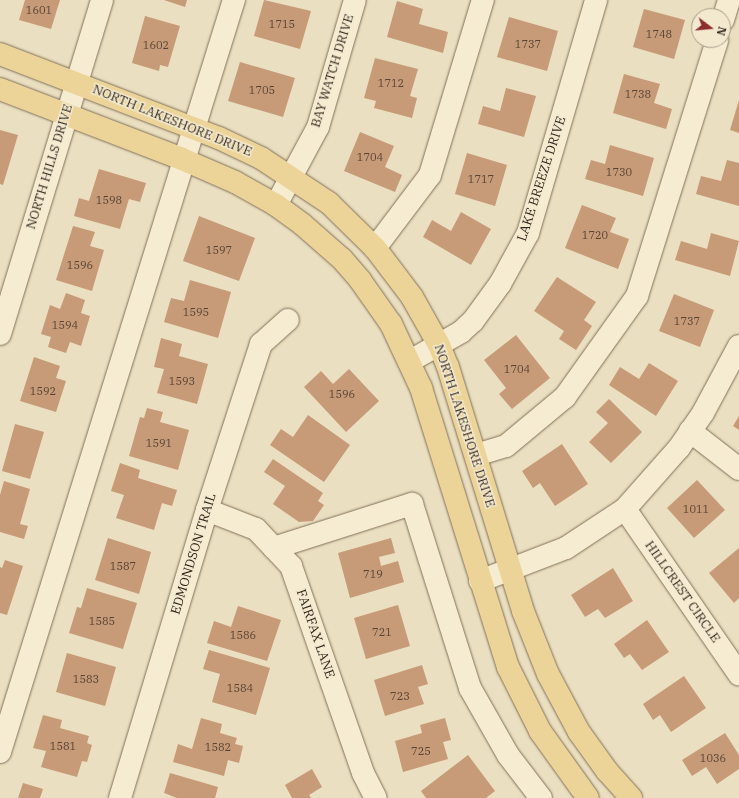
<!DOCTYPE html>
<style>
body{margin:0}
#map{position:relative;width:739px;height:798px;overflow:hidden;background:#eadfc0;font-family:"IBM Plex Serif",serif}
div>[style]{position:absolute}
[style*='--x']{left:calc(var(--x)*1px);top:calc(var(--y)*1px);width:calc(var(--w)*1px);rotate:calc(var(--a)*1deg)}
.building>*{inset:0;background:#c79a78}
.roads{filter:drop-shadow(0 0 1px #827059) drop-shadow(0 0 1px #827059)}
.minor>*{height:22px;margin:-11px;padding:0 11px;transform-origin:11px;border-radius:11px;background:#f6ecd2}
.major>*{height:22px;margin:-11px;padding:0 11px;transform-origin:11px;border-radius:11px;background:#ecd499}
span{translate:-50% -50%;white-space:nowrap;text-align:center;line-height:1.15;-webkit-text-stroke:3px #f3e9cf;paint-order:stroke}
.number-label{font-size:11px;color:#584434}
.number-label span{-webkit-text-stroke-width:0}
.street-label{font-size:13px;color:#33281d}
.north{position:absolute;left:691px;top:8px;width:40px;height:40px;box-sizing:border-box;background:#f3e9cf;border:1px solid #a69c88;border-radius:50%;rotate:106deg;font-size:11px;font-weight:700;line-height:16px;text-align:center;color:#33281d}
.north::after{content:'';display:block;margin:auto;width:14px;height:18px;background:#8d2e2d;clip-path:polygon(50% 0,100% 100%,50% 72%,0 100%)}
</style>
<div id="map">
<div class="building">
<i style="clip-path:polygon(25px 0,60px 0,51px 29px,19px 20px)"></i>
<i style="clip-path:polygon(164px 0,187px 0,185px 7px)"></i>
<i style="clip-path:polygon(264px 0,311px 11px,300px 49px,254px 36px)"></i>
<i style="clip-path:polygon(397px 1px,423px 9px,419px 24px,448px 32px,443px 53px,387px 37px)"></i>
<i style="clip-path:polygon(644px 9px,685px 20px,674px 59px,633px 47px)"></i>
<i style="clip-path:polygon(145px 16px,180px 26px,168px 67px,160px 65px,159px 71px,132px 63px)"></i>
<i style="clip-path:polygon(509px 17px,558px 31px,547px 71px,497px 57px)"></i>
<i style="clip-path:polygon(375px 58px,418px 69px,410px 96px,417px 98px,412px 118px,374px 108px,376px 101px,364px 98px)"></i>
<i style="clip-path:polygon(240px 62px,295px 78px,283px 117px,228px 101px)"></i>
<i style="clip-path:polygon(624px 74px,660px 84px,654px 103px,672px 109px,666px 129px,613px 113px)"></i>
<i style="clip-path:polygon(506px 88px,536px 96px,524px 137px,478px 124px,483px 106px,500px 111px)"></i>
<i style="clip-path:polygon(739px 100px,739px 133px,730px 130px)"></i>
<i style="clip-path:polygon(0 130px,18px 135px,3px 185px,0 184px)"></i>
<i style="clip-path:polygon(360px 132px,394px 146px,385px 167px,402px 175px,395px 192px,344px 171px)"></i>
<i style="clip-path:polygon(610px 145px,654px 158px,643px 196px,585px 179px,591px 160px,605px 164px)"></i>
<i style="clip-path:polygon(467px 153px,507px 165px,495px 206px,455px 194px)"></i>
<i style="clip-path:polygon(727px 160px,739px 163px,739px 206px,696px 194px,701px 176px,721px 181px)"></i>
<i style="clip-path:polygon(99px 169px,146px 183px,140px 202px,129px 199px,120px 229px,74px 216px,79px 198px,89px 201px)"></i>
<i style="clip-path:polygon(582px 205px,616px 218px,610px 232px,629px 239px,618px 269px,565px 248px)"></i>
<i style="clip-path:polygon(461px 212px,491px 229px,471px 265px,423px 237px,432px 220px,451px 231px)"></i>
<i style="clip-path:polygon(199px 216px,255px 238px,239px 281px,183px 261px)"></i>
<i style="clip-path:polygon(73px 226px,95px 232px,90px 246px,104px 250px,92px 291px,56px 280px)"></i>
<i style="clip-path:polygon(711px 233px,739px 241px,730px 276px,675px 260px,681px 241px,707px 249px)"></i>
<i style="clip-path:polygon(557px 277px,596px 302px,584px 320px,592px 326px,576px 350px,559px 339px,564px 331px,534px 311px)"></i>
<i style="clip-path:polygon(190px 280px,231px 292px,218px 338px,164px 322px,171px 298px,184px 301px)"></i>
<i style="clip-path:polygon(66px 293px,85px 300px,81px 313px,90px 316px,81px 346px,70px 342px,66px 353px,48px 347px,51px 337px,41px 334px,50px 305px,60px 309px)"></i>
<i style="clip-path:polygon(674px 294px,714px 310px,700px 347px,659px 331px)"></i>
<i style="clip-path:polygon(516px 335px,550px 378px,512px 409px,499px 394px,506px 388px,484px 360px)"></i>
<i style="clip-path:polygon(161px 338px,182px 344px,179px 356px,208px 364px,197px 404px,157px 393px,164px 369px,154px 367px)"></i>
<i style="clip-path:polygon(34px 357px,60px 366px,56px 378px,66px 381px,56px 412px,20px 401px)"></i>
<i style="clip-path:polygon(649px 363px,678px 381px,656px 416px,609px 385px,620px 367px,639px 379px)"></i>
<i style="clip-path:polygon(349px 369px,379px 401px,346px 432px,304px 387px,321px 371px,333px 384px)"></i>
<i style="clip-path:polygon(609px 399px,642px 432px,611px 463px,589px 442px,608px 423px,596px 412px)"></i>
<i style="clip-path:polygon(147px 408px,163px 412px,160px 422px,189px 430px,178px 470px,129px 456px,140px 417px,144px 418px)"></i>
<i style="clip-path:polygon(308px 415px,350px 445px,324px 482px,270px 445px,281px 429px,293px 437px)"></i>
<i style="clip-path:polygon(739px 416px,739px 430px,733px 426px)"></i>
<i style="clip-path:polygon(15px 424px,44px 432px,30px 479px,2px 471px)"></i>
<i style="clip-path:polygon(562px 444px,588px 484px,555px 506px,540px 483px,533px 488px,522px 471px)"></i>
<i style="clip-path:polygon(273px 459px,323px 493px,318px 501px,324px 505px,313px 521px,299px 522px,273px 504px,285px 486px,264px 472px)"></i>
<i style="clip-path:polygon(120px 463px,140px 470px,138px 478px,177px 490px,172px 506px,162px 503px,154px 530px,116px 518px,124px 495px,111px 491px)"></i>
<i style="clip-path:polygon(697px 480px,725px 510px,694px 538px,667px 508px)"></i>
<i style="clip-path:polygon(4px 481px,30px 489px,20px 524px,28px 526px,24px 539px,0 532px,0 495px)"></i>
<i style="clip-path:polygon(108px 538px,151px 552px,139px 594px,95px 580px)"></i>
<i style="clip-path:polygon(391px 538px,395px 553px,379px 557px,381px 566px,398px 561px,404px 582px,350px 598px,338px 553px)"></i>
<i style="clip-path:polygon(739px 548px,739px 598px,734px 603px,709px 573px)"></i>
<i style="clip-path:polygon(5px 560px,23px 566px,7px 615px,0 613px,0 567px,2px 568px)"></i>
<i style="clip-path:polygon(613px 568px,633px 601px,605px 618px,598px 609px,585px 617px,571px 595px)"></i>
<i style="clip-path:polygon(87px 588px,137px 603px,123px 649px,69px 633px,77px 607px,81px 608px)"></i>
<i style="clip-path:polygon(398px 605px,410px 646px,366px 659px,354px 618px)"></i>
<i style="clip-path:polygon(238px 606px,281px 620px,267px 661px,207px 643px,214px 621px,231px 627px)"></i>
<i style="clip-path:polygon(647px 620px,669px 652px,642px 670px,630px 654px,624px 658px,614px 644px)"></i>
<i style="clip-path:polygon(209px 650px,270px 668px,256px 715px,212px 702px,220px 674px,203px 669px)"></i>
<i style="clip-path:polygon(67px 653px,116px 667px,105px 706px,56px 692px)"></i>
<i style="clip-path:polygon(422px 665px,428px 684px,418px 687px,424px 704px,385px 716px,374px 680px)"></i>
<i style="clip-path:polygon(684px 676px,706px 708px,671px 732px,660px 715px,653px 720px,643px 704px)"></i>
<i style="clip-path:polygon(43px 715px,62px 720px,60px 728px,89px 736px,87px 743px,92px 745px,87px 762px,82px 761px,77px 777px,41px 767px,46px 751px,33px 748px)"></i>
<i style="clip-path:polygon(201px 718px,222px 724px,220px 733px,237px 738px,235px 744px,243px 746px,239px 763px,228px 760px,224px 776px,173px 762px,178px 744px,192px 749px)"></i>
<i style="clip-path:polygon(445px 718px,451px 740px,443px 742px,448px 759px,403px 772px,395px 741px,422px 733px,420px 725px)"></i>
<i style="clip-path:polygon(725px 733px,739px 755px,739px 769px,717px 784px,706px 767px,692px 776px,682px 760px)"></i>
<i style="clip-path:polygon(468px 755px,495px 791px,486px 798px,426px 798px,421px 791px)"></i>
<i style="clip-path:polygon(312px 769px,322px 787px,309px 795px,311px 798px,292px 798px,285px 785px)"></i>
<i style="clip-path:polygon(170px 773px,218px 787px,215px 798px,177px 798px,164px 793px)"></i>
<i style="clip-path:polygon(23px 783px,43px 789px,40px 798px,18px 798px)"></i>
</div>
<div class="roads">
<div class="minor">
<i style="--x:723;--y:20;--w:21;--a:-73"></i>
<i style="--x:276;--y:205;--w:89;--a:-61.7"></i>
<i style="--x:318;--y:127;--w:132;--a:-73.8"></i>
<i style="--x:375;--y:248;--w:91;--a:-53"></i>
<i style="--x:430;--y:175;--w:183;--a:-73.2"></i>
<i style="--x:0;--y:334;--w:349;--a:-73"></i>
<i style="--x:410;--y:361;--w:59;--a:-29.6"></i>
<i style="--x:461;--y:332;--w:16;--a:-43"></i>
<i style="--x:473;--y:321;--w:46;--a:-53.9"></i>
<i style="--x:500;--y:284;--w:58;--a:-61.2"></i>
<i style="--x:528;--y:233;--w:243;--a:-73.7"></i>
<i style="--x:690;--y:431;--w:62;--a:37.8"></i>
<i style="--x:476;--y:455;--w:31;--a:-17"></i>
<i style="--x:506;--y:446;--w:77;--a:-39.7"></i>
<i style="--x:565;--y:397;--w:124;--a:-54.5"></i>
<i style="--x:637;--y:296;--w:268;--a:-72.6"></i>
<i style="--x:625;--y:509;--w:201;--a:55.4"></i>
<i style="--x:207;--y:510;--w:53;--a:21.2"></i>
<i style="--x:256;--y:529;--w:51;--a:46.6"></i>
<i style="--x:291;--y:566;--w:219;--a:70.8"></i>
<i style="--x:363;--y:773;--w:28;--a:63"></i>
<i style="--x:274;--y:548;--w:145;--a:-17.7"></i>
<i style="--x:412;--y:504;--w:193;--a:72.5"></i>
<i style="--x:470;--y:688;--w:77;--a:60.4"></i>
<i style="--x:508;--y:755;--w:54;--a:52.5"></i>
<i style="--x:480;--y:581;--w:92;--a:-21"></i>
<i style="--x:566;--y:548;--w:71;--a:-33.5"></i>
<i style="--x:625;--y:509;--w:81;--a:-48.5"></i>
<i style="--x:679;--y:448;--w:42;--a:-55.6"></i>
<i style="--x:703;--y:413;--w:76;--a:-61.8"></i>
<i style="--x:0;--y:752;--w:788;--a:-72.72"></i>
<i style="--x:120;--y:798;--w:301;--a:-73.2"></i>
<i style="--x:207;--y:510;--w:175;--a:-72"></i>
<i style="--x:261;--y:344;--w:36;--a:-42"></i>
</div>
<div class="major">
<i style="--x:0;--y:54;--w:235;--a:21"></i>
<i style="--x:219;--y:138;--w:47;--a:25.5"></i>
<i style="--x:261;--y:158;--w:82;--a:33.5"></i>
<i style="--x:329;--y:203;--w:64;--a:44.4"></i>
<i style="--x:375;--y:248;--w:61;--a:52.9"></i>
<i style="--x:412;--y:297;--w:55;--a:60.6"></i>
<i style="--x:439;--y:345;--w:24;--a:68"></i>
<i style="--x:448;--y:367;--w:255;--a:72.9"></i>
<i style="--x:523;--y:611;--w:68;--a:68.4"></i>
<i style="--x:548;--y:674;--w:66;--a:61.9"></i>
<i style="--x:579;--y:732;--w:48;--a:54.3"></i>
<i style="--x:607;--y:771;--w:36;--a:48"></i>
<i style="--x:0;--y:89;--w:195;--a:21"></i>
<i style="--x:182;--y:159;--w:58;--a:23.5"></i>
<i style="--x:235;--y:182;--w:47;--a:29.3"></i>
<i style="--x:276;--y:205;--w:32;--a:36"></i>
<i style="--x:302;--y:224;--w:53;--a:41.2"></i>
<i style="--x:342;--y:259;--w:28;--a:49"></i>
<i style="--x:360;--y:280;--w:54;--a:54.8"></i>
<i style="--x:391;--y:324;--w:71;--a:64.9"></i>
<i style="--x:421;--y:388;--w:292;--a:72.7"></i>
<i style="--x:508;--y:667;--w:72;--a:63.4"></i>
<i style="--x:540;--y:731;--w:82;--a:54.4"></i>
</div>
</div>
<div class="number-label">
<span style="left:39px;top:10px">1601</span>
<span style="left:282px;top:24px">1715</span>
<span style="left:659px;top:34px">1748</span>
<span style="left:528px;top:44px">1737</span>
<span style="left:156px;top:45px">1602</span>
<span style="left:391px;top:83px">1712</span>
<span style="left:262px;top:90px">1705</span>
<span style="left:638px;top:94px">1738</span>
<span style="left:370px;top:157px">1704</span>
<span style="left:619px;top:172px">1730</span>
<span style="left:481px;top:179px">1717</span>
<span style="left:109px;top:200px">1598</span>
<span style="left:595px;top:235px">1720</span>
<span style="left:219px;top:250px">1597</span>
<span style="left:80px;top:265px">1596</span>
<span style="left:196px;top:312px">1595</span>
<span style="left:687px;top:321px">1737</span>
<span style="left:65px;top:325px">1594</span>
<span style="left:517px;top:369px">1704</span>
<span style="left:182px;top:381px">1593</span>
<span style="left:43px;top:391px">1592</span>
<span style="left:342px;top:394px">1596</span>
<span style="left:159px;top:443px">1591</span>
<span style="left:696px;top:509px">1011</span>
<span style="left:123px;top:566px">1587</span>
<span style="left:373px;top:574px">719</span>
<span style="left:102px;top:621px">1585</span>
<span style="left:382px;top:632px">721</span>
<span style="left:243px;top:635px">1586</span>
<span style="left:86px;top:679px">1583</span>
<span style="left:240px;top:688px">1584</span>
<span style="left:400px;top:696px">723</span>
<span style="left:63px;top:746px">1581</span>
<span style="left:218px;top:747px">1582</span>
<span style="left:421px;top:751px">725</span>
<span style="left:713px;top:758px">1036</span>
</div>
<div class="street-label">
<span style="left:333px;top:71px;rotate:-73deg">BAY WATCH DRIVE</span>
<span style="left:172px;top:121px;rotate:22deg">NORTH LAKESHORE DRIVE</span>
<span style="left:50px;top:167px;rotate:-73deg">NORTH HILLS DRIVE</span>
<span style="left:542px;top:179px;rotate:-72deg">LAKE BREEZE DRIVE</span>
<span style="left:464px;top:426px;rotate:72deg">NORTH LAKESHORE DRIVE</span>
<span style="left:194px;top:554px;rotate:-73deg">EDMONDSON TRAIL</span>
<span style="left:682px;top:592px;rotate:55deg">HILLCREST CIRCLE</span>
<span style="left:315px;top:634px;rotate:71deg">FAIRFAX LANE</span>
</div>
<div class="north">N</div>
</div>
